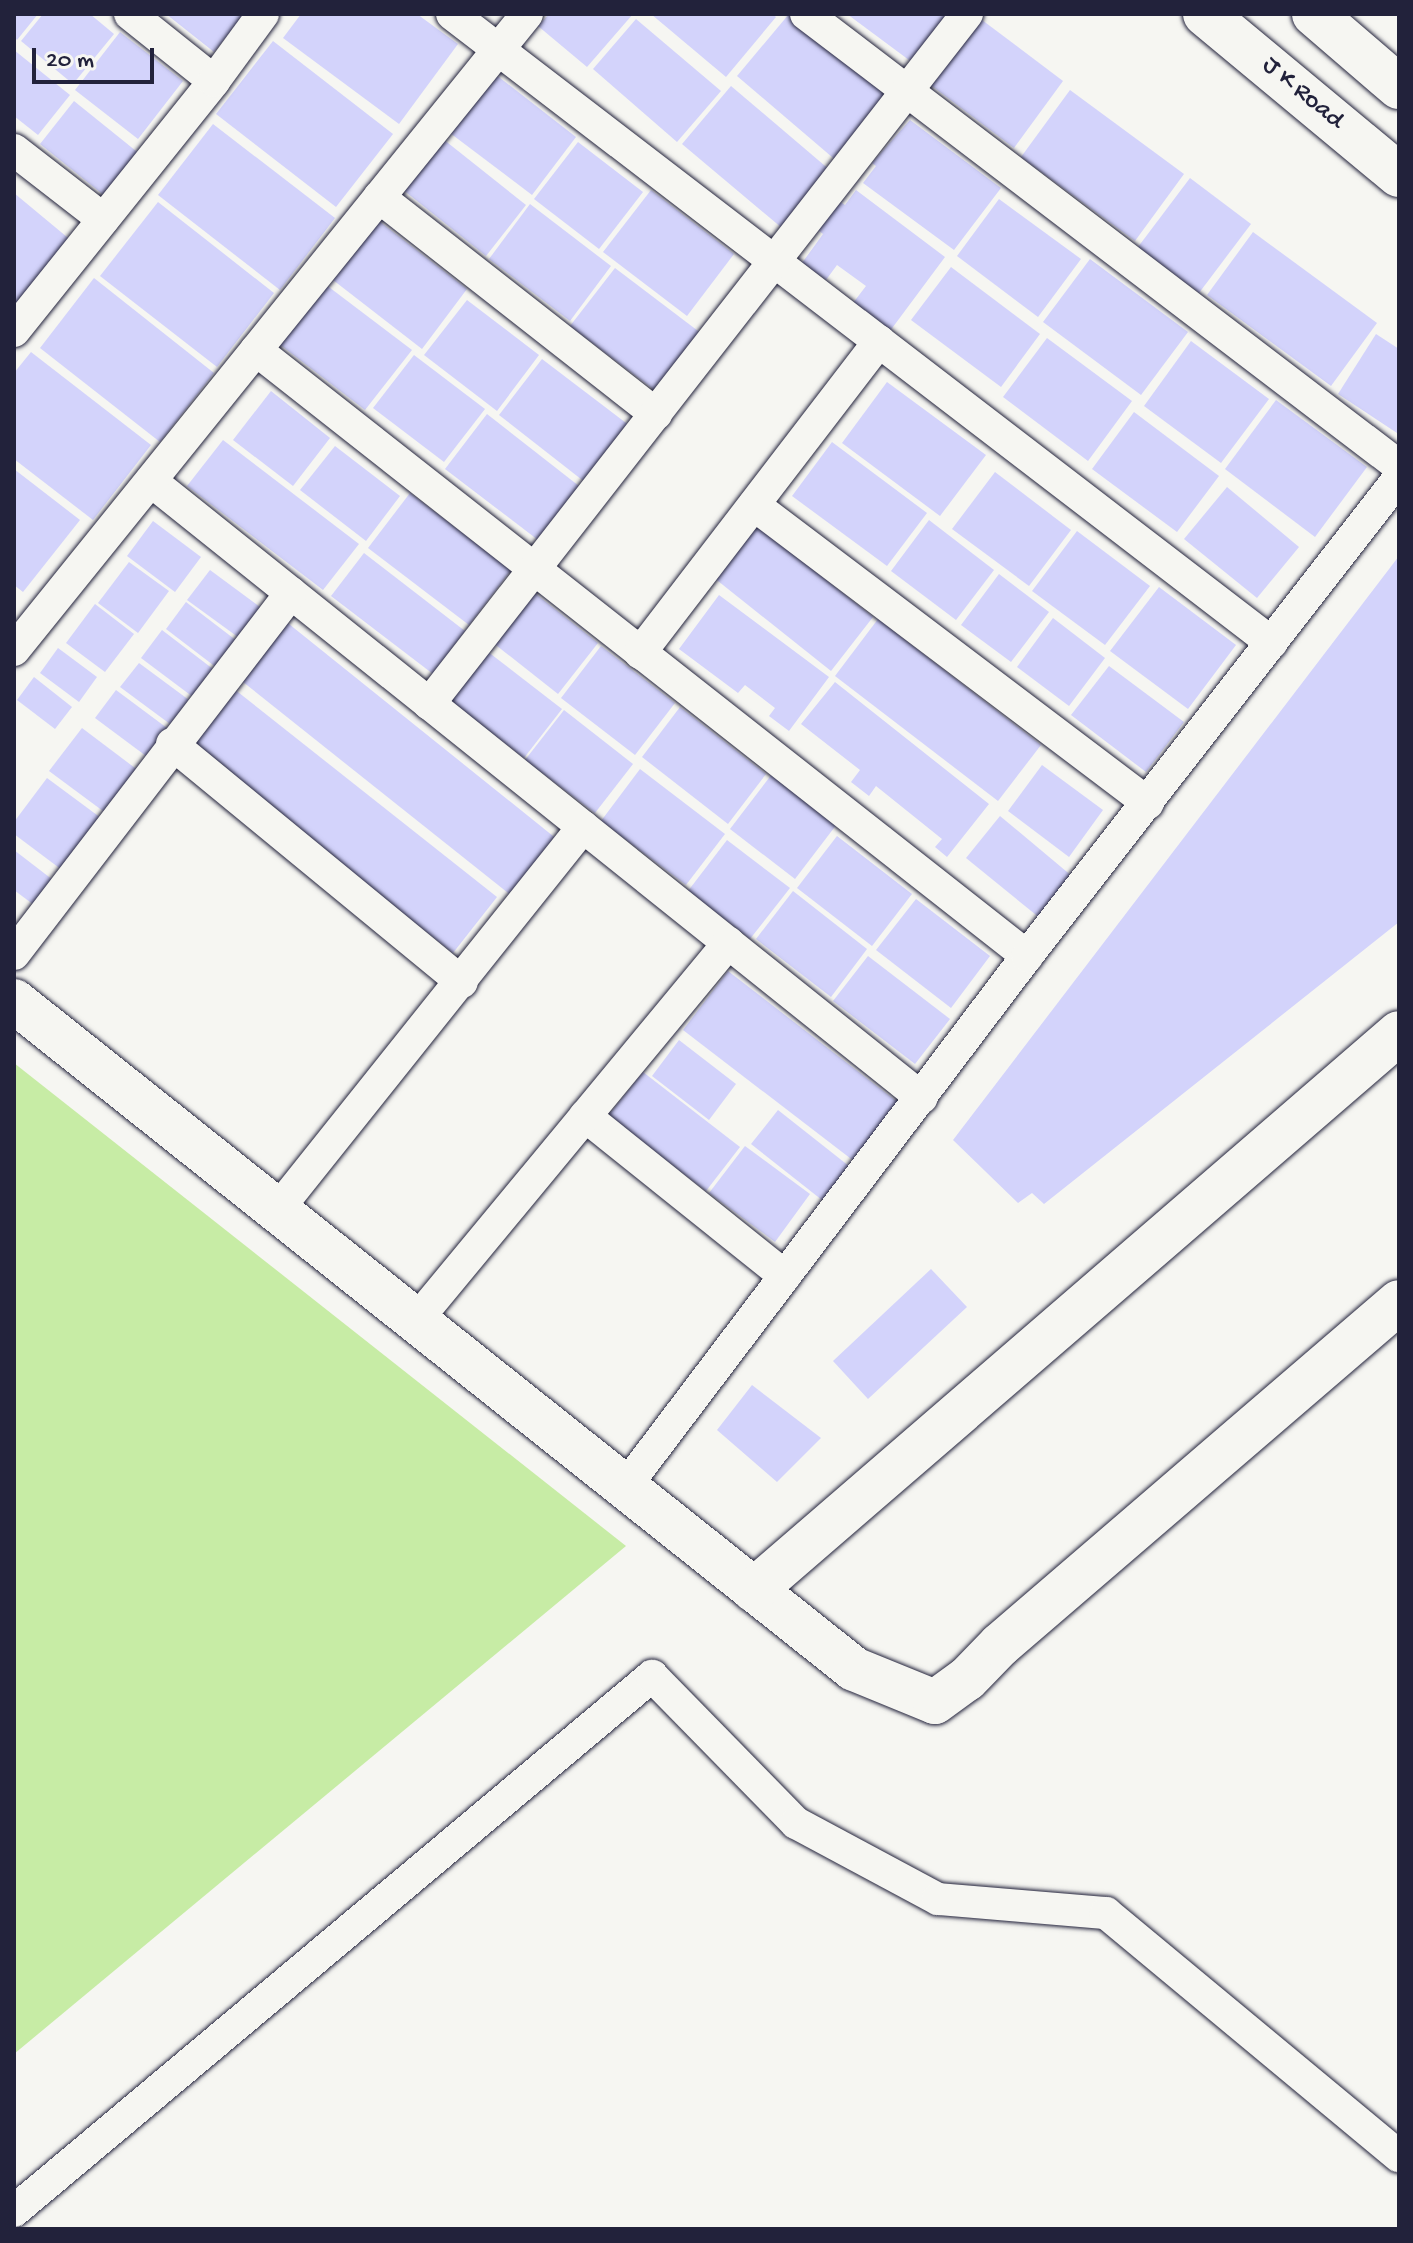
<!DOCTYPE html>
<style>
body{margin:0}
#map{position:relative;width:1413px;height:2243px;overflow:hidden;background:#f6f6f2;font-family:"Gochi Hand",sans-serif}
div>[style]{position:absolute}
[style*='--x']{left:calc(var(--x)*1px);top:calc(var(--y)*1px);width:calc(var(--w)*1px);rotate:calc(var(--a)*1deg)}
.green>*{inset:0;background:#c7eca5}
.building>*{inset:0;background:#d3d3fb}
.roads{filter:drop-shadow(0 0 2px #22223b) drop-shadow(0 0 2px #22223b)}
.street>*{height:32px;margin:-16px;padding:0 16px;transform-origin:16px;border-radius:16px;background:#f6f6f2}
.secondary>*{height:44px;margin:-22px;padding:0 22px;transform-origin:22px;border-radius:22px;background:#f6f6f2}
span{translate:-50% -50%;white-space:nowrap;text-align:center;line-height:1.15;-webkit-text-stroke:6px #f6f6f2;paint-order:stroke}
.street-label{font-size:26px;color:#22223b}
.frame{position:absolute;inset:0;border:16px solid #22223b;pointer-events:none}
.scale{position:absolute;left:32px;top:48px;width:122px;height:36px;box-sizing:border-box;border:4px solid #22223b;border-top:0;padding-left:10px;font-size:24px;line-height:28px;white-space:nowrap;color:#22223b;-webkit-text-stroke:6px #f6f6f2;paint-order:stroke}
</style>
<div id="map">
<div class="green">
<i style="clip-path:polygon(14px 1063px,626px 1546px,14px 2054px)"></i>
</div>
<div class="building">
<i style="clip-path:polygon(14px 14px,38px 14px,17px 40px,14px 37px)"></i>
<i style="clip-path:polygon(43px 14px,90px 14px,114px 34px,73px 84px,21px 41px)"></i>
<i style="clip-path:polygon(166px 14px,244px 14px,214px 52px)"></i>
<i style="clip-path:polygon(301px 14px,417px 14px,458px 44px,399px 124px,283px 38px)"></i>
<i style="clip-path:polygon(549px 14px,633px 14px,587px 67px,538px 26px)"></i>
<i style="clip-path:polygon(651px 14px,772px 14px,776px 17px,726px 77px)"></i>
<i style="clip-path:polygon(789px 14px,893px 100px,839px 163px,737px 76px)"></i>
<i style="clip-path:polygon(847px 14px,951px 14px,913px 63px)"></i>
<i style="clip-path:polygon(974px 14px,1063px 81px,1014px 148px,924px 80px)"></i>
<i style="clip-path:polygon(636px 19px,721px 91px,677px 142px,593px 69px)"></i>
<i style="clip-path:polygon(120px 32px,183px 81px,138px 139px,75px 90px)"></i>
<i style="clip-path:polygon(273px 41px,393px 134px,336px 207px,216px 114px)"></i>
<i style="clip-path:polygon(14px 50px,70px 95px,38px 135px,14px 116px)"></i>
<i style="clip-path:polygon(495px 74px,576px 137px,532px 195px,450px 133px)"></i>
<i style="clip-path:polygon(731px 86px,831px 171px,782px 228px,682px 144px)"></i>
<i style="clip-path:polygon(1070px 90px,1184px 174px,1135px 241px,1021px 157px)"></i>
<i style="clip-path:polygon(74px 101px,141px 155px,106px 197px,40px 144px)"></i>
<i style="clip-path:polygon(910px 120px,1001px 188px,954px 250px,863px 183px,876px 166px,872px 163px)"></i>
<i style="clip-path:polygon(213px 124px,335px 218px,280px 290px,158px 195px)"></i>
<i style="clip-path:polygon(443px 139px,526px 205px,486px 256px,402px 189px)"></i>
<i style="clip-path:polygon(578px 142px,643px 192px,599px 249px,534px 199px)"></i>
<i style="clip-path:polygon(1190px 178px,1251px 224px,1199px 293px,1138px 247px)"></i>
<i style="clip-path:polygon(651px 190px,734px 254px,687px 316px,603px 252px)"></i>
<i style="clip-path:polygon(856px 190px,945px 257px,890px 331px,853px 303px,866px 286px,837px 265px,826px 280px,802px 263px,823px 234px,817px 229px,839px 201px,845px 205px)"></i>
<i style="clip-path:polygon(14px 193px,73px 242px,14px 314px)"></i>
<i style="clip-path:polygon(999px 199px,1081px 259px,1038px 317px,957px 256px)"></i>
<i style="clip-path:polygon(158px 202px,274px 293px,217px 367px,100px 276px)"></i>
<i style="clip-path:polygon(530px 204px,611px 266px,570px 321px,489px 259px)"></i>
<i style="clip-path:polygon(379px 221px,467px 289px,422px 349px,333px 280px)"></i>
<i style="clip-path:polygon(1253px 232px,1377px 323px,1331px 386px,1207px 295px)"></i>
<i style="clip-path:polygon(1090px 259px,1188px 332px,1141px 395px,1043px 322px)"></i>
<i style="clip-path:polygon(951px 267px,1040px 334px,1001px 387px,911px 320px)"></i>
<i style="clip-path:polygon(615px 268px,706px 337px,661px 395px,570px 326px)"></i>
<i style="clip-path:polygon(94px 278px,214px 373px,160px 442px,40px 348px)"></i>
<i style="clip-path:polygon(317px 278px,412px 350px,365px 410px,270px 337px)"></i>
<i style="clip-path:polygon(467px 300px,539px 355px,497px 411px,424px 355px)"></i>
<i style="clip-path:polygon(1376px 334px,1399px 349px,1397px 433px,1338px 394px)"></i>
<i style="clip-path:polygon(1047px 338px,1132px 401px,1088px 461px,1003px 397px)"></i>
<i style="clip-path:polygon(1191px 341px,1269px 399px,1221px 463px,1144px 406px)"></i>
<i style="clip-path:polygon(31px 352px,151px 445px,93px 520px,14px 459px,14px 373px)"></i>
<i style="clip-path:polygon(414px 355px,485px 409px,444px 462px,373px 408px)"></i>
<i style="clip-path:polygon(542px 359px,630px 426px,586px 483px,499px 415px)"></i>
<i style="clip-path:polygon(887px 382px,986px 455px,940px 516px,842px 443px)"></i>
<i style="clip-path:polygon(271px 391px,330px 438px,293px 486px,233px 440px)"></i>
<i style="clip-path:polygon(1276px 400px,1367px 467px,1315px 537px,1225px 469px)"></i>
<i style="clip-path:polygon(1134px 412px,1219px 476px,1177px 532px,1092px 469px)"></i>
<i style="clip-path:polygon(487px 414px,579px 486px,538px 540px,445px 469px)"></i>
<i style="clip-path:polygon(223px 440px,359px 544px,323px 590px,187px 486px)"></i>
<i style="clip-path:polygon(832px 442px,927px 513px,887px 566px,792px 496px)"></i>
<i style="clip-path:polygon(335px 446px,400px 496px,366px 541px,300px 490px)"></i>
<i style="clip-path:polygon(14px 469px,80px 520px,23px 592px,14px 585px)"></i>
<i style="clip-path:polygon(995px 472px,1071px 530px,1029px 586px,952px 529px)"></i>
<i style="clip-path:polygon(1227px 487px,1299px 547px,1257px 598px,1184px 539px)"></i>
<i style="clip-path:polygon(410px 493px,511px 570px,469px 625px,368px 548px)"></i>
<i style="clip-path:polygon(929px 520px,994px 570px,956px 620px,891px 571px)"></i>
<i style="clip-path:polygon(153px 521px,201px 557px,175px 592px,127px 556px)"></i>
<i style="clip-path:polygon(755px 524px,873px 617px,831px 671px,713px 577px)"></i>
<i style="clip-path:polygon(1077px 531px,1150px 586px,1105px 645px,1032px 591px)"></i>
<i style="clip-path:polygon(364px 553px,465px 631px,433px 674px,331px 596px)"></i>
<i style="clip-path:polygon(1399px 556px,1399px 922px,1044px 1204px,1032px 1193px,1018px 1203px,953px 1140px)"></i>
<i style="clip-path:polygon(129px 562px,169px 591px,138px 633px,98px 603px)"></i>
<i style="clip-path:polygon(210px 570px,264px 610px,242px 640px,187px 600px)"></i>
<i style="clip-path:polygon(999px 574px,1049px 612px,1011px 662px,961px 625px)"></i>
<i style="clip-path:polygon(527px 587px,598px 643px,558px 694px,487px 638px)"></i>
<i style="clip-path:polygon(1159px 587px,1236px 645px,1188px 709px,1110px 651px)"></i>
<i style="clip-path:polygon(719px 595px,829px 677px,789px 731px,769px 716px,775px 708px,745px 685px,738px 693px,679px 649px)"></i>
<i style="clip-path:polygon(186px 602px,237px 641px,217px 668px,166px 629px)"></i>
<i style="clip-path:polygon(95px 604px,134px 634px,105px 672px,66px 643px)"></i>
<i style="clip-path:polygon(1053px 618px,1105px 658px,1069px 706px,1017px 667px)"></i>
<i style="clip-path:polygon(878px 619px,1041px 745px,998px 801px,835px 676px)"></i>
<i style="clip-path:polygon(284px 620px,558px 840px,513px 897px,238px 678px)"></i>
<i style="clip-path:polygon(162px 630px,213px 669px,193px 697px,141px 658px)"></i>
<i style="clip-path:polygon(601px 646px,675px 703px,635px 755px,561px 698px)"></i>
<i style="clip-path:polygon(58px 648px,97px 677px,79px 702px,40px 673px)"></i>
<i style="clip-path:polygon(483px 648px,562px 709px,524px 758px,445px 697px)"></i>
<i style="clip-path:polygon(139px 663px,189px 700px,170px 724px,120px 687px)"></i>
<i style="clip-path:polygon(1109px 666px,1184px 722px,1146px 772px,1071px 715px)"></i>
<i style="clip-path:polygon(34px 677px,72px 707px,55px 729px,17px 700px)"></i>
<i style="clip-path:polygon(835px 682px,989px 804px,947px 857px,935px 847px,942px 839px,876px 786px,869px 796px,851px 782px,860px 770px,801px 724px)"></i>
<i style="clip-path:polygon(229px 685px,497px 897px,453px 953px,185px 741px)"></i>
<i style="clip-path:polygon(116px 690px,167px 728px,146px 756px,95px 718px)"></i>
<i style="clip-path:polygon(680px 707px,766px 774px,728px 824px,642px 757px)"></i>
<i style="clip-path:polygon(564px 710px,633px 764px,595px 813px,525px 760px)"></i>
<i style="clip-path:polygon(82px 728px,139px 771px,107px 814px,49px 771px)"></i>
<i style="clip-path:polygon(1042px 765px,1103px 810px,1069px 857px,1008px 811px)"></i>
<i style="clip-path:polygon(640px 769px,725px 834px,686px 885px,601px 821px)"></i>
<i style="clip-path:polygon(772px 774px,837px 824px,795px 879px,730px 829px)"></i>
<i style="clip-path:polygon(47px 778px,101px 818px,62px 870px,14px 834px,14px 822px)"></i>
<i style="clip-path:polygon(1000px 816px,1079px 882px,1046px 923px,966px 858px)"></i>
<i style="clip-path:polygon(837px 836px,912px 894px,872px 946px,797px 888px)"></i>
<i style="clip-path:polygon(727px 840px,790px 888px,750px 939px,688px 891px)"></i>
<i style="clip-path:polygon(14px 850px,53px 880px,34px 905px,14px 890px)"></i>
<i style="clip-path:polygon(793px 891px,867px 949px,831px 997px,756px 939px)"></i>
<i style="clip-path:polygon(916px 899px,990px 956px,951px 1008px,876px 950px)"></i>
<i style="clip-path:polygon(868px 956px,950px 1019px,915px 1064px,833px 1001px)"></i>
<i style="clip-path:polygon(728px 971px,904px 1107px,859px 1165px,683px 1030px)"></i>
<i style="clip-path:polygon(679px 1040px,736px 1084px,709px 1120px,652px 1076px)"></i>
<i style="clip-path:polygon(643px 1072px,740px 1147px,706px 1191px,608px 1116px)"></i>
<i style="clip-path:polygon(778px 1110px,854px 1170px,827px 1204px,751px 1144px)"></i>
<i style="clip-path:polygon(745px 1146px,810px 1194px,775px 1242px,709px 1193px)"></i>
<i style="clip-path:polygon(931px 1269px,967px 1307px,868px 1399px,833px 1361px)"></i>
<i style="clip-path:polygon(752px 1385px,821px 1438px,777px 1482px,717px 1430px)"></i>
</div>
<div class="roads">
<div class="street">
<i style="--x:130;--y:14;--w:107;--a:38.6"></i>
<i style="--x:452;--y:14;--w:1033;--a:37.49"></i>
<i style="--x:806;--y:14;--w:746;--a:37.32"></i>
<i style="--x:14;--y:150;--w:113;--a:37.8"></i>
<i style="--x:379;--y:197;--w:352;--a:38.1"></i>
<i style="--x:14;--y:331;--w:320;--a:-51.3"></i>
<i style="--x:214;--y:81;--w:83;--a:-53.8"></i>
<i style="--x:256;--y:350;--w:981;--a:38.17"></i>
<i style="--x:151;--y:481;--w:987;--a:38.67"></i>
<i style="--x:754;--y:505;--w:494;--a:37.1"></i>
<i style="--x:14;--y:650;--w:817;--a:-51.11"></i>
<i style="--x:640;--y:653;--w:393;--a:-52.5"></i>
<i style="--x:429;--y:704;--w:875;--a:-52.06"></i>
<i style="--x:172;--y:744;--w:375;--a:39.4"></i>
<i style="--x:14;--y:954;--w:455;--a:-52.5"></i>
<i style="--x:585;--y:1116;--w:256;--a:38.7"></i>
<i style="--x:290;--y:1194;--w:470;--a:-51.4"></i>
<i style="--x:429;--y:1305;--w:470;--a:-50.4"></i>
<i style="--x:638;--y:1470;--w:645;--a:-52.88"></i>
<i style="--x:1027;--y:956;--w:606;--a:-52.11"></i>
<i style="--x:14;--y:2211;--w:833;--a:-39.98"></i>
<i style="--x:652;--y:1676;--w:206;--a:45.6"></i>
<i style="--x:796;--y:1823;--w:161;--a:28.2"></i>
<i style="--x:938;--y:1899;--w:169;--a:4.8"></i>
<i style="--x:1106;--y:1913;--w:381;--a:39.7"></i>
</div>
<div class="secondary">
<i style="--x:1205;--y:14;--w:252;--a:39.7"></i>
<i style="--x:1314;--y:14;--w:112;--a:40.7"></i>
<i style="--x:14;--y:1001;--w:1073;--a:38.49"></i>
<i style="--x:854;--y:1669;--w:87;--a:22.2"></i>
<i style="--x:935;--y:1702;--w:39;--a:-36"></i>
<i style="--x:967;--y:1679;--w:47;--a:-45.9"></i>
<i style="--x:1000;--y:1645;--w:526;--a:-40.68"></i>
<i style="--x:754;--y:1590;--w:852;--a:-40.81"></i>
</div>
</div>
<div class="street-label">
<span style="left:1302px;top:94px;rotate:40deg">J K Road</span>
</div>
<div class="frame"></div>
<div class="scale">20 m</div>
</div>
